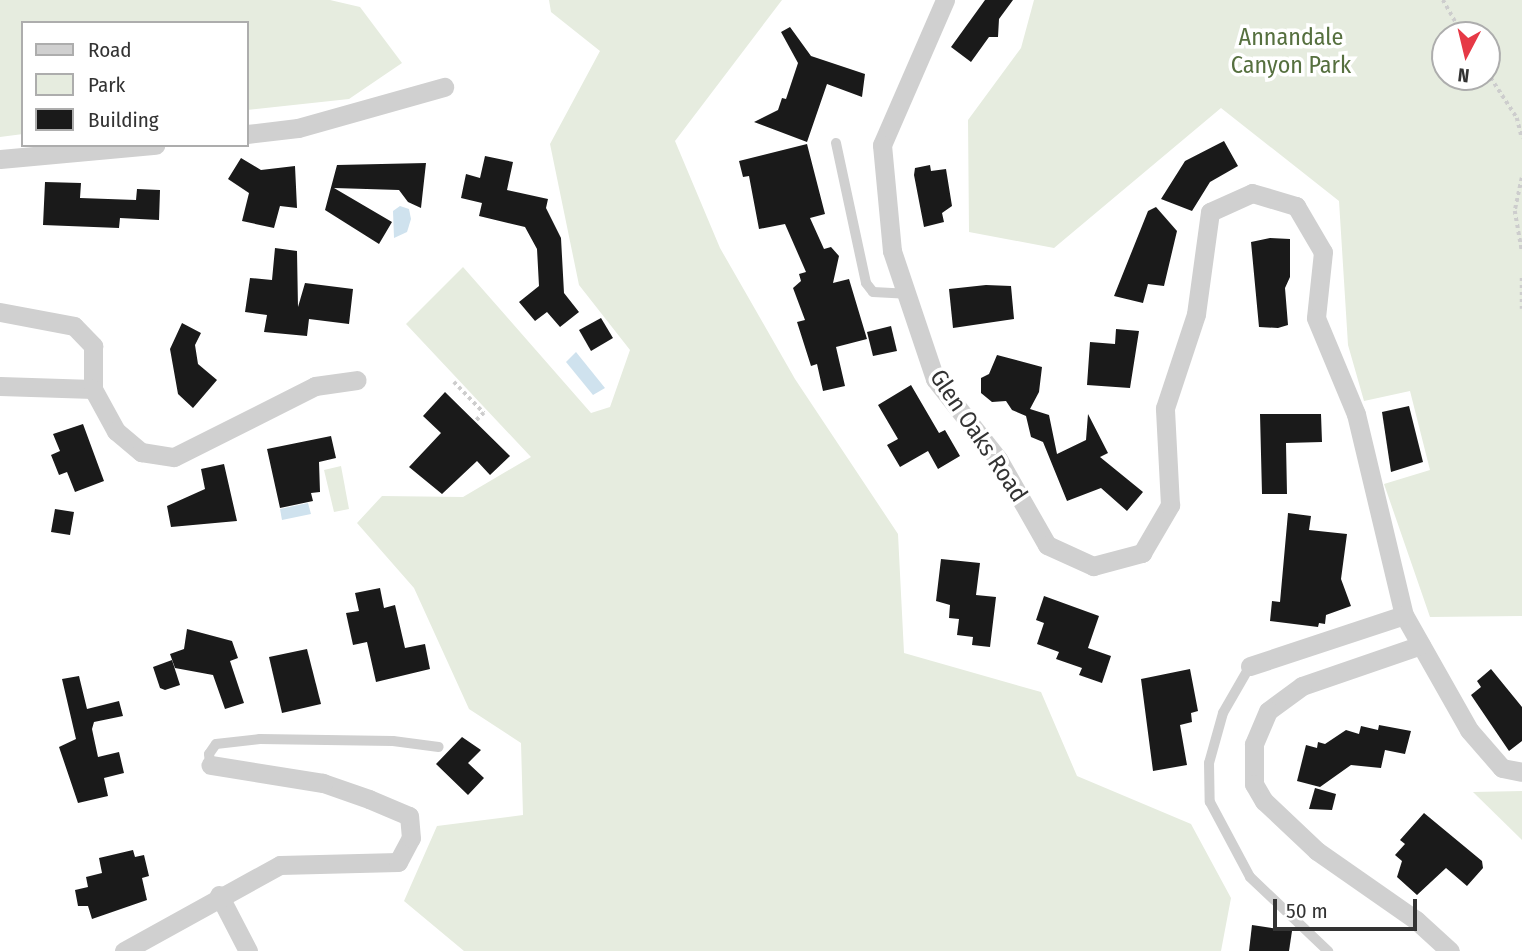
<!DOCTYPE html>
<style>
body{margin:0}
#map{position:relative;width:1522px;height:951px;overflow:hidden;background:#fff;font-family:"Fira Sans Condensed",sans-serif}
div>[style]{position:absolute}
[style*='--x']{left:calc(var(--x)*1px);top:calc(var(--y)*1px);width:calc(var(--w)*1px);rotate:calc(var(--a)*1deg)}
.green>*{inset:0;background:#e6ecdf}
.water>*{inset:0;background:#cfe2ee}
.building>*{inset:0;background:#1a1a1a}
.path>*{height:3.5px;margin-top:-1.75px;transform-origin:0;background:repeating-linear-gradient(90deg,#cdcdcd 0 3.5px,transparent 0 7px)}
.service>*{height:10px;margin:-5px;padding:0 5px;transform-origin:5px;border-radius:5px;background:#d0d0d0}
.minor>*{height:19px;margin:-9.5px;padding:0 9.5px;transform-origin:9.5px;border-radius:9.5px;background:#d0d0d0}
span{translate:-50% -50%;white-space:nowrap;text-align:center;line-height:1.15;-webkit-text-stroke:7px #fff;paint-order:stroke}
.park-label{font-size:24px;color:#56703f}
.street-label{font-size:24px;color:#333}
.legend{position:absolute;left:21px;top:21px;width:228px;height:126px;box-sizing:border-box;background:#fff;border:2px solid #adadad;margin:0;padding:9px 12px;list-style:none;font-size:21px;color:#333}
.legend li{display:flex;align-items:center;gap:14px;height:35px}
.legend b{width:35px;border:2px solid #adadad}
.north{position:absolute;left:1431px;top:21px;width:70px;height:70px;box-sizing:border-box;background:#fff;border:2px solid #adadad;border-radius:50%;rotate:187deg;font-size:19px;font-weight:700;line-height:28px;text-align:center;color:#333}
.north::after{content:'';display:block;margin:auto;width:24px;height:32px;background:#e63946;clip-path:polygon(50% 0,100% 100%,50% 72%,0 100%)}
.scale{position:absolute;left:1273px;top:899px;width:144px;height:32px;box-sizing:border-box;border:4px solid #333;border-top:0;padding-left:9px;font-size:21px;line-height:24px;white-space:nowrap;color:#333;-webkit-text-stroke:5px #fff;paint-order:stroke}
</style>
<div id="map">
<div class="green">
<i style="clip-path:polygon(0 0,330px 0,360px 7px,402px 63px,349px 99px,247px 110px,247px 23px,23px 23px,23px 134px,0 137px)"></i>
<i style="clip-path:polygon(549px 0,782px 0,675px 141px,720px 248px,795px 379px,898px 534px,904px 653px,1041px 692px,1077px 776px,1191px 824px,1231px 898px,1221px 951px,464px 951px,404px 901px,437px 826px,523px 815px,521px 743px,469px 709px,414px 588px,357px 523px,382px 496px,463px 497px,531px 457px,406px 324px,463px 267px,591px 413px,610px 407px,630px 350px,579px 285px,550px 144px,600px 51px,551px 12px)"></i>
<i style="clip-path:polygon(evenodd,1034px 0,1522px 0,1522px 616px,1430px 617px,1384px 484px,1430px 470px,1410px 391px,1364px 401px,1348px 345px,1339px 201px,1221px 108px,1054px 248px,969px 232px,968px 120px,1021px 48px,1034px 0,1445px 35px,1487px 35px,1487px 77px,1445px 77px,1445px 35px)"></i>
<i style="clip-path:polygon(341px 466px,349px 509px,334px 512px,324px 470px)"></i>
<i style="clip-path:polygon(1522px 791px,1522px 840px,1473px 792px)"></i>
</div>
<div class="water">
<i style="clip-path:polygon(400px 206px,409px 209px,411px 219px,407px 232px,394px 238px,393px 211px)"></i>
<i style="clip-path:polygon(576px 352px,605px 388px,593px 395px,566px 362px)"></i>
<i style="clip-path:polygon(308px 503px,311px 514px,282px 520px,280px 509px)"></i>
</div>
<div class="building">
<i style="clip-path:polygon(985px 0,1013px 0,999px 19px,998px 37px,989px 37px,971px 62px,951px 47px)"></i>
<i style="clip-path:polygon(790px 27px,811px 56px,865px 74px,862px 97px,827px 84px,807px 142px,754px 122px,778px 110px,782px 98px,786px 99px,798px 63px,781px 32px)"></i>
<i style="clip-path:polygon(1224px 141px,1238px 166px,1210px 182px,1192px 211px,1161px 199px,1185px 161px)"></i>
<i style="clip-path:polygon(807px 144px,825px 214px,810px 218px,824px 249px,831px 247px,839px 256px,833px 283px,849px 279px,867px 339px,836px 347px,845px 386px,823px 391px,817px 364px,811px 366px,797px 322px,805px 320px,793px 288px,801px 281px,799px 274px,806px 272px,785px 224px,759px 229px,749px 176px,743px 177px,739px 161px)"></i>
<i style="clip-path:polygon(485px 156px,513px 162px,507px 190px,548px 199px,546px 208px,561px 238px,564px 293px,579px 312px,560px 327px,547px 312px,535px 321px,519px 302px,539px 286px,537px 249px,525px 227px,479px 216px,482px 203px,461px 198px,466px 174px,480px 178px)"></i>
<i style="clip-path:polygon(241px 158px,261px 170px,295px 166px,297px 208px,280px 206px,274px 228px,242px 221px,249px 193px,228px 179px)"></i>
<i style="clip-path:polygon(426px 163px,421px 208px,408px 202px,399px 190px,334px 188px,392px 222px,379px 244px,325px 210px,337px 165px)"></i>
<i style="clip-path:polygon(930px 165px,931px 171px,946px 169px,952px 206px,942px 213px,944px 222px,924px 227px,914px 175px,915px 168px)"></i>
<i style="clip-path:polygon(45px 182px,81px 183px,80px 198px,136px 200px,137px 189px,160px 190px,159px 220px,120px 218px,119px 228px,43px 225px)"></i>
<i style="clip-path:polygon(1156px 207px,1177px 231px,1164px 286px,1148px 284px,1143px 303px,1114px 296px,1148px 211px)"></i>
<i style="clip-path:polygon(1270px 238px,1290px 239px,1290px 277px,1285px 288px,1288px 325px,1278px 328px,1259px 327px,1251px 242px)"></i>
<i style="clip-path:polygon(275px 248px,297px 251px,298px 307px,305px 283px,353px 289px,349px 324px,309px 319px,307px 336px,264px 332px,267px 315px,245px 312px,250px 278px,272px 280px)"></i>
<i style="clip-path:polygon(986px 285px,1011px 286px,1014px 319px,953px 328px,949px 289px)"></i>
<i style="clip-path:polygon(601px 318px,613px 338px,591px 351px,579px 330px)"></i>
<i style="clip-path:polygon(182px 323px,201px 333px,195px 345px,198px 364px,217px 380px,193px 408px,178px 394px,170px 349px)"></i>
<i style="clip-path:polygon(891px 326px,897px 351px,873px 356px,867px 332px)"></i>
<i style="clip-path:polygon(1116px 329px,1139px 331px,1130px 388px,1087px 385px,1090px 342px,1115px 344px)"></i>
<i style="clip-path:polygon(997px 355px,1042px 367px,1039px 392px,1030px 409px,1049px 415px,1057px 454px,1086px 440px,1088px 414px,1108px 453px,1100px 457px,1143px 492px,1127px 511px,1101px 488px,1067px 501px,1043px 442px,1031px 437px,1026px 416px,1012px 410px,1006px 401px,992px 402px,981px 393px,981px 378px,989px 374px)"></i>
<i style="clip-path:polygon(911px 385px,939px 433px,945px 430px,960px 456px,938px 469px,928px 451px,900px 467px,887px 445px,898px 439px,878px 405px)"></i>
<i style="clip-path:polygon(445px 392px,510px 456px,490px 475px,477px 461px,442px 494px,409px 467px,441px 433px,423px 416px)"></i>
<i style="clip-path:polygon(1409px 406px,1423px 462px,1391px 472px,1382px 412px)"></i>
<i style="clip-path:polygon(1260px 414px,1321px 414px,1322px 442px,1286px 443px,1287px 494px,1262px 494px)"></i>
<i style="clip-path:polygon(83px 424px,104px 481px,75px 492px,67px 472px,59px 475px,51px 455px,60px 451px,53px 434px)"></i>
<i style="clip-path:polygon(331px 436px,336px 458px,319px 462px,320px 492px,311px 493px,313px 501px,280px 508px,267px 449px)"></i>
<i style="clip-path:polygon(224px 464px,237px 521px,171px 527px,167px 506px,205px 489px,201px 469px)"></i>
<i style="clip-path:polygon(55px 509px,74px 512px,70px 535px,51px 532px)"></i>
<i style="clip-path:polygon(1288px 513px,1311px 516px,1309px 530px,1347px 534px,1341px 579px,1351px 606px,1326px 615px,1325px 624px,1319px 623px,1318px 627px,1270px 621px,1272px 601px,1280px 602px)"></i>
<i style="clip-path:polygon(941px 559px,980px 563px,976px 595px,996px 597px,990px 647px,972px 645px,973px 637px,957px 635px,959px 619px,949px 618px,950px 605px,936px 601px)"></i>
<i style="clip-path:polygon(380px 588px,384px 608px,395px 605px,405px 648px,425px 644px,430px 669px,376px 682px,367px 642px,353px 645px,346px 613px,359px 611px,355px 593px)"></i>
<i style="clip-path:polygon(1044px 596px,1099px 616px,1088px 648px,1111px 656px,1102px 683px,1079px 675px,1082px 668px,1056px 659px,1059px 652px,1037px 644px,1044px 623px,1036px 620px)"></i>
<i style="clip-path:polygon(187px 629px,232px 641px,238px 658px,230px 661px,244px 703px,225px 709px,213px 675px,175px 668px,170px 654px,184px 649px)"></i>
<i style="clip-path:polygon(307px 649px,321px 704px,282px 713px,269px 657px)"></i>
<i style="clip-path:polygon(172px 660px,180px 685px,165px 690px,160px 688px,153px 667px)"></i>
<i style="clip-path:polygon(1190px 669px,1198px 711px,1191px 713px,1192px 722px,1180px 725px,1187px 765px,1153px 771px,1141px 679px)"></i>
<i style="clip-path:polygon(1491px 669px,1522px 707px,1522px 741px,1509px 751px,1471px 695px,1481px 687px,1477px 681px)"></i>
<i style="clip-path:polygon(79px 676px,87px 709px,119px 701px,123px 716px,94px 722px,92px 729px,98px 757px,119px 752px,124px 773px,104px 778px,108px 796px,78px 803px,59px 747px,76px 739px,62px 679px)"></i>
<i style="clip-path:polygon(1379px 725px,1411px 731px,1405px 754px,1385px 750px,1381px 768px,1351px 765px,1320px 787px,1297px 781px,1306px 745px,1317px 748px,1318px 742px,1325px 744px,1346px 730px,1359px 734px,1361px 726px,1378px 730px)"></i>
<i style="clip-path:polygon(462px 737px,481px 750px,468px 763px,484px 778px,468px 795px,436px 764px)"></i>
<i style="clip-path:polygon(1315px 788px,1336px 794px,1332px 810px,1309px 809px)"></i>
<i style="clip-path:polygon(1424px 813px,1482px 861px,1483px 868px,1467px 886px,1446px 868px,1417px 895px,1397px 877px,1402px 861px,1395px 855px,1405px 844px,1400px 840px)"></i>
<i style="clip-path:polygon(133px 850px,135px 857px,144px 855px,149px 876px,142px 878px,147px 900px,92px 919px,88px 906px,78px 906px,75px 890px,88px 887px,86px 877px,102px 873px,99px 858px)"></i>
<i style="clip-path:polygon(1252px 925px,1292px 931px,1289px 951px,1249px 951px)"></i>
</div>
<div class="path">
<i style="--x:1443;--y:0;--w:40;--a:60.3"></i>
<i style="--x:1487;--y:72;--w:55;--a:56.9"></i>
<i style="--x:1517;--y:118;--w:21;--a:76"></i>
<i style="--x:1522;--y:178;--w:34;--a:102"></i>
<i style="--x:1515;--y:211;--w:41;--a:80.1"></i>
<i style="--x:1522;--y:278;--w:31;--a:90"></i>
<i style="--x:454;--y:382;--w:43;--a:45.9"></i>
<i style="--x:484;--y:413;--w:13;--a:135"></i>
</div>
<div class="service">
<i style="--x:836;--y:143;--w:143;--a:77.9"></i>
<i style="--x:866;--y:283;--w:11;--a:52"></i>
<i style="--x:873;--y:292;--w:33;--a:3"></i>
<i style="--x:1250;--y:666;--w:54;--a:119.9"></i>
<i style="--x:1223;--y:713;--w:52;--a:105.6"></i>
<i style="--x:1209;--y:763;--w:39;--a:89"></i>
<i style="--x:1210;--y:802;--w:85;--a:61.9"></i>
<i style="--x:1250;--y:877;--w:108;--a:43.5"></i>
<i style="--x:210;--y:765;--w:11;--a:-95"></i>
<i style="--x:209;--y:754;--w:12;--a:-55"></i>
<i style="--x:216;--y:744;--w:44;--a:-6.5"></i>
<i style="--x:260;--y:739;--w:133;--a:0.9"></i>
<i style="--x:393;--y:741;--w:46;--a:7.4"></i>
</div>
<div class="minor">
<i style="--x:945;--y:0;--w:158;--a:113.5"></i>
<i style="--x:882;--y:145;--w:106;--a:84.6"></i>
<i style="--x:892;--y:251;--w:135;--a:71.4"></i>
<i style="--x:935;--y:379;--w:102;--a:51.8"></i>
<i style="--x:998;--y:459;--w:99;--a:60.3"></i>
<i style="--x:1047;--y:545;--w:51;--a:24.5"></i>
<i style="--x:1093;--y:566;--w:51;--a:-14.9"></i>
<i style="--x:1142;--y:553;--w:56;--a:-59.7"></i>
<i style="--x:1170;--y:505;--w:97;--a:-93"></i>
<i style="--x:1165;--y:408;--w:99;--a:-71.7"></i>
<i style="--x:1196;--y:314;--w:103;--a:-82.2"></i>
<i style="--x:1210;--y:212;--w:46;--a:-24.3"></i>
<i style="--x:1252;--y:193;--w:46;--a:16.5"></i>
<i style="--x:1296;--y:206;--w:53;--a:59.6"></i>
<i style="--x:1323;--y:252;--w:66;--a:96.1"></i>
<i style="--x:1316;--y:318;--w:104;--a:67.4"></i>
<i style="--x:1356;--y:414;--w:207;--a:76.6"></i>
<i style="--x:1404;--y:615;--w:132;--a:60.5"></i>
<i style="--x:1469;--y:730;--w:50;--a:49"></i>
<i style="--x:1502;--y:768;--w:20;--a:11"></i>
<i style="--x:247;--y:134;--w:51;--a:-6.7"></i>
<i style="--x:298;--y:128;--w:152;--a:-15.7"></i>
<i style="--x:0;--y:159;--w:156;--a:-5.2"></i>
<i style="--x:0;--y:312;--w:75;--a:10.7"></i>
<i style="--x:74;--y:326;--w:28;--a:46"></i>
<i style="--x:93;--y:346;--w:43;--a:90"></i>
<i style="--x:93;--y:389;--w:93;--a:-178.2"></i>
<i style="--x:93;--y:389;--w:48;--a:61.3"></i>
<i style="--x:116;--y:431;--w:33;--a:40"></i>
<i style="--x:141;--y:452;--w:33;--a:9"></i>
<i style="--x:174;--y:457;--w:158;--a:-26.7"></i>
<i style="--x:315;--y:386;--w:42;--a:-8.1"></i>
<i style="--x:1421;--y:645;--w:126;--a:161"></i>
<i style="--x:1302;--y:686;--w:42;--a:143.7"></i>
<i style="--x:1268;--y:711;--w:36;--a:113"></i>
<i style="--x:1254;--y:744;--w:40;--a:90"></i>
<i style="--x:1254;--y:784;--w:20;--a:60"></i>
<i style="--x:1264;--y:801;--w:73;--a:43.3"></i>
<i style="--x:1317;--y:851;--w:121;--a:34.9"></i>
<i style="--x:1416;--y:920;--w:46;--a:42.4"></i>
<i style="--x:1250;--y:666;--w:162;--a:-18.3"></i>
<i style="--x:219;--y:895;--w:63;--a:62.6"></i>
<i style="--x:124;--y:951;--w:178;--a:-28.9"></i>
<i style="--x:280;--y:865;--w:118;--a:-1.5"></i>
<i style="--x:398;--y:862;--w:27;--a:-62"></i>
<i style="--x:411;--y:838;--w:22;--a:-95"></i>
<i style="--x:409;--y:816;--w:43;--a:-157"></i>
<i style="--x:369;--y:799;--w:49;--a:-160.8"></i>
<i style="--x:323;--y:783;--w:114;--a:-170.9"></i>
</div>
<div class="park-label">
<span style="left:1291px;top:52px">Annandale<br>Canyon Park</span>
</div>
<div class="street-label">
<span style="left:978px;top:436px;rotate:56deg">Glen Oaks Road</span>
</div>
<ul class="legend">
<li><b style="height:9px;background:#d0d0d0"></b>Road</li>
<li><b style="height:19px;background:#e6ecdf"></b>Park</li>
<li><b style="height:19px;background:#1a1a1a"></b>Building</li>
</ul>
<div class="north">N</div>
<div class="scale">50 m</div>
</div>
